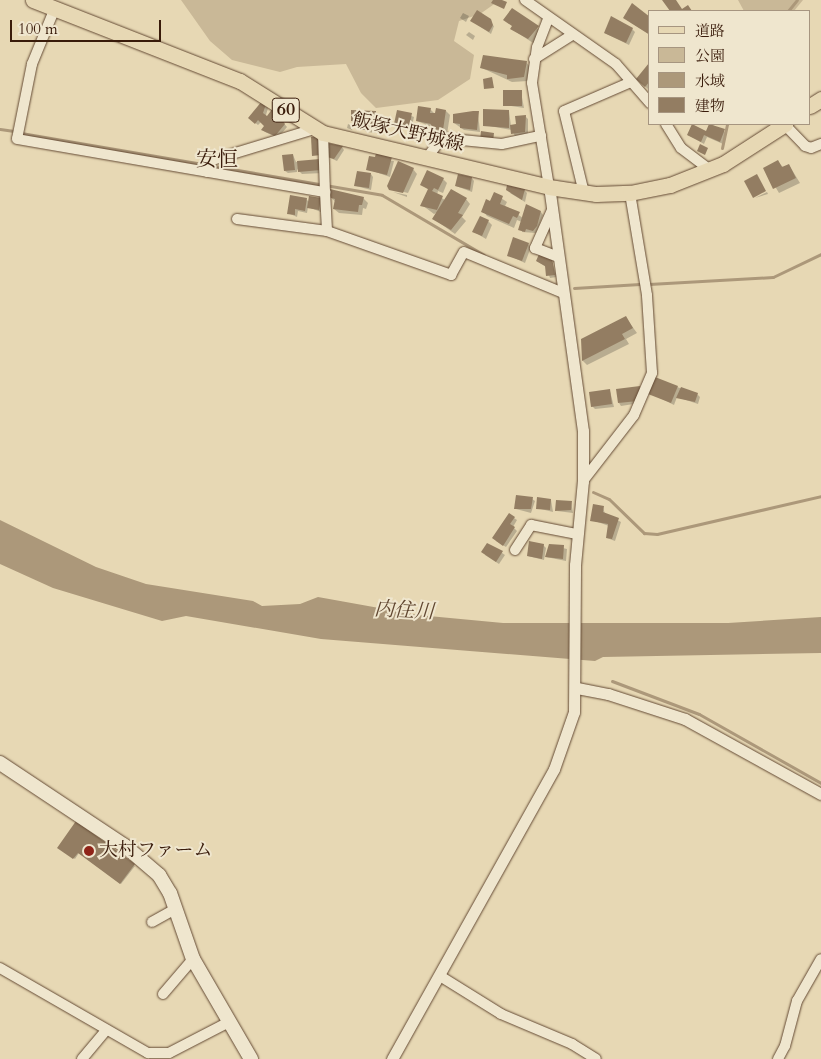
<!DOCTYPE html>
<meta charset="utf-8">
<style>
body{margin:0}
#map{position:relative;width:821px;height:1059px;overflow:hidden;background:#e7d8b4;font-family:Cardo,"Noto Serif JP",serif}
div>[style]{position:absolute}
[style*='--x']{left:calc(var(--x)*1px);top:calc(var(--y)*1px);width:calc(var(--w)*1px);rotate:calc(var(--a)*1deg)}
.green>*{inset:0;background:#c9b897}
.water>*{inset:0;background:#ac987a}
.shadow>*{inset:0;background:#0003}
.stream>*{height:3px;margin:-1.5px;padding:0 1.5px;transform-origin:1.5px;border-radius:1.5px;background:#ac987a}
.building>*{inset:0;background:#937d62}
.roads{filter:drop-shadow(0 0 1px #644a34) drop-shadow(0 0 1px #644a34)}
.minor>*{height:10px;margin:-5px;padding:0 5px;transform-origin:5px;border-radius:5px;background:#efe6ce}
.tertiary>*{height:11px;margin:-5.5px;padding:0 5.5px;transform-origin:5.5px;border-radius:5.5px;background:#efe6ce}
.secondary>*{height:14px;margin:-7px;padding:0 7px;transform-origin:7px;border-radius:7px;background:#efe6ce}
.primary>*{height:15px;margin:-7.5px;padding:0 7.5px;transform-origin:7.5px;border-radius:7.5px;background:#e7d8b4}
.dots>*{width:14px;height:14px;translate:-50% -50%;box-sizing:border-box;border:2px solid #efe6ce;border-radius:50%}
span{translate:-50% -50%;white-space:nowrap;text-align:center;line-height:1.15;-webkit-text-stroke:4px #efe6ce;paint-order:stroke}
.shield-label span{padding:1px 4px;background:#efe6ce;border:1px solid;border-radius:4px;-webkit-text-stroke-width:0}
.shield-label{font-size:18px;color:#391b0a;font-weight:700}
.street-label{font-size:19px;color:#391b0a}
.poi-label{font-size:19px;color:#391b0a}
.left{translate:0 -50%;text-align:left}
.water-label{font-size:20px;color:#614731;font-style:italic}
.quarter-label{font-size:21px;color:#391b0a}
.legend{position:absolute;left:648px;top:10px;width:162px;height:115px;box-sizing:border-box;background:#efe6ce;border:1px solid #a69580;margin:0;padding:6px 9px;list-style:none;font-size:15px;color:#391b0a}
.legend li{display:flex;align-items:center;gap:10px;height:25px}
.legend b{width:25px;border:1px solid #a69580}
.scale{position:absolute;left:10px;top:20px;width:151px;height:22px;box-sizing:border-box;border:2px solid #391b0a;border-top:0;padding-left:6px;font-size:15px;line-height:18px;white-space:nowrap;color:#391b0a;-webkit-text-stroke:4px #efe6ce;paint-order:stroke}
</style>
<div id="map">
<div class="green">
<i style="clip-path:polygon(181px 0,500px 0,480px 14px,459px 21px,454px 41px,474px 55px,470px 79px,438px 100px,376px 108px,361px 93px,346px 64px,297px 67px,280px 72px,232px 60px,210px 41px)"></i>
<i style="clip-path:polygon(738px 0,803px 0,794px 11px,744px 11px)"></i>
</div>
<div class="water">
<i style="clip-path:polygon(0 520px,96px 567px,146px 584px,253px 601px,262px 606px,300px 604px,318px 597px,418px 615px,503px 623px,728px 623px,821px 617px,821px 653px,603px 657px,595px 661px,321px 639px,186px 616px,162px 621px,53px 588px,0 564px)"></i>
</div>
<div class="shadow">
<i style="clip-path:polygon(512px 10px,542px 32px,533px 43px,512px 29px)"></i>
<i style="clip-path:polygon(463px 13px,469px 16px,466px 22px,460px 18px)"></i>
<i style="clip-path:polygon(650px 17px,650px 35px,624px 18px)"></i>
<i style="clip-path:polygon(472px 21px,491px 24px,494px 26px,491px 34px)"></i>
<i style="clip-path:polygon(632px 29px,635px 32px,629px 45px,605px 33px)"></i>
<i style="clip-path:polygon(469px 32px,475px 36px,473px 40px,466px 35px)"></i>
<i style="clip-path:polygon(526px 62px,530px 67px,528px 81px,512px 82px,482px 68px)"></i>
<i style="clip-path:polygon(649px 64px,650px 87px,648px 89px,637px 79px)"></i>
<i style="clip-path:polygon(521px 92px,524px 108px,504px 105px)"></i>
<i style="clip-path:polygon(262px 103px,268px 108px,264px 122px,275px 113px,287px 127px,278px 138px,265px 132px,263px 130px,266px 126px,261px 122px,258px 125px,252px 120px)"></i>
<i style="clip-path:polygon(430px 109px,436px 115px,446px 111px,450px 115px,447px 134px,436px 133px,432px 127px,417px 121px)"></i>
<i style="clip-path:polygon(398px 111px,414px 117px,411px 130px,395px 124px)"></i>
<i style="clip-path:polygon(509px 111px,511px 126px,517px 125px,525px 116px,528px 119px,528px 134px,515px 136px,512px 130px,484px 125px)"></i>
<i style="clip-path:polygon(376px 112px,378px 133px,366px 132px,364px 124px,352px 121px)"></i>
<i style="clip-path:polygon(478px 113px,480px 132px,464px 130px,454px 123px)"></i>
<i style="clip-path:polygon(348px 124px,353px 126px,352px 130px,347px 128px)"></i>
<i style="clip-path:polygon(711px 124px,727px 133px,723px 144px,707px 137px,704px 144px,688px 135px,707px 132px)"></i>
<i style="clip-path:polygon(342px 147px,344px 150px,337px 161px,326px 156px)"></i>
<i style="clip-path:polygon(293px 155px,296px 162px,319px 160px,323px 173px,302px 174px,297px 169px,297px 172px,288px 173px,285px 171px)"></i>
<i style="clip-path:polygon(376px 159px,394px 161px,390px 177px,367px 169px)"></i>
<i style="clip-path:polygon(778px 162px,784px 168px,789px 165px,800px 183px,779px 193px,764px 168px)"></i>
<i style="clip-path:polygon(413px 169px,417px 174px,408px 193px,391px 189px)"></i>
<i style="clip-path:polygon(371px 174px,373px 177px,371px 190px,356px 186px)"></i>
<i style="clip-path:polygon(472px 178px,474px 181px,472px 192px,456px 186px)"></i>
<i style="clip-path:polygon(443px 179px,447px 183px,443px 193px,438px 191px,437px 195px,445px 200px,466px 199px,470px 204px,462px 217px,466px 221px,455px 234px,434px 219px,438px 212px,434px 214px,422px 205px,429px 190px,422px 185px)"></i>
<i style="clip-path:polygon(524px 190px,527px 193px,525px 202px,510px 193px)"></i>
<i style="clip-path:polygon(393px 192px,407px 195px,407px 197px)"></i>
<i style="clip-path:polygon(767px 192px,768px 194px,755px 198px)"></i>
<i style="clip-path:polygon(495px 194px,507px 202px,505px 206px,523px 218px,541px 212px,543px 215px,536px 233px,522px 232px,522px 222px,517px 220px,514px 228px,487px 216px,483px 211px)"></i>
<i style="clip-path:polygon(330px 197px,363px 198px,368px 203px,366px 209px,363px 208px,362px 215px,339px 213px,334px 209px,336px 202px)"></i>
<i style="clip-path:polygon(306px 199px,310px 203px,320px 199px,321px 212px,308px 207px,307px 213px,298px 211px,297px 217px,288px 213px)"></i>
<i style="clip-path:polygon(488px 221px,492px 225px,486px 239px,474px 232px)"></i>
<i style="clip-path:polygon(528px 244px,531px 247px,525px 263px,508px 255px)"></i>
<i style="clip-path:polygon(551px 259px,557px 277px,550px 278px,546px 267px,537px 261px)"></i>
<i style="clip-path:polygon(626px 318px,637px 333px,626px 339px,629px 344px,587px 365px,583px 361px,583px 339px)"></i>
<i style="clip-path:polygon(640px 387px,640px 403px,621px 406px,619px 403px)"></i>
<i style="clip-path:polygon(677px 387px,697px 394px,700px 397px,698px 404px,677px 397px,674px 405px,650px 393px)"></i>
<i style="clip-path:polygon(610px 391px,614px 407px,595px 409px,592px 406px)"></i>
<i style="clip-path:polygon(532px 499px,535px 501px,531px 513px,516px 509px)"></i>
<i style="clip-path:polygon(551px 500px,553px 512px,537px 508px)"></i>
<i style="clip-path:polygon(571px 502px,573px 513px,557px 511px)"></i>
<i style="clip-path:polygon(603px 507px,605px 514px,621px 522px,615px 541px,607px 538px,609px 526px,592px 520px)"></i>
<i style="clip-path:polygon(514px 518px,517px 520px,513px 527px,517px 531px,506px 547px,496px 541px)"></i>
<i style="clip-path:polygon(490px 545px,505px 555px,499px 564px,485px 555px)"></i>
<i style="clip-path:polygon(543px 545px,546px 548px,544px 560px,528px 556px)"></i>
<i style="clip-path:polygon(550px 545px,567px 549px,566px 561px,546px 557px)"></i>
<i style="clip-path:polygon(76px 823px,135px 866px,121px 884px,79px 853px,75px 859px,59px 848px)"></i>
</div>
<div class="stream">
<i style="--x:788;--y:11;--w:14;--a:-51"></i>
<i style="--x:0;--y:129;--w:14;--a:8"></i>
<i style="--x:21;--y:133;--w:366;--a:9.7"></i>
<i style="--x:382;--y:195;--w:118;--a:30.5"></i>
<i style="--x:722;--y:148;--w:25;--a:-78"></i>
<i style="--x:649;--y:284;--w:124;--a:-3.2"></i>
<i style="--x:773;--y:277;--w:53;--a:-25.6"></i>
<i style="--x:574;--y:288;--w:66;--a:-3.5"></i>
<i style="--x:593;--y:492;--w:17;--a:24"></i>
<i style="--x:609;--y:499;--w:49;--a:44.2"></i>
<i style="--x:644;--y:533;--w:13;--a:4"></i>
<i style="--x:657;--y:534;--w:168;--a:-13"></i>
<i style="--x:612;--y:681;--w:93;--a:20.8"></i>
<i style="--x:699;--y:714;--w:140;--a:29.5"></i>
</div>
<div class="building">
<i style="clip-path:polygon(493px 0,502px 0,507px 2px,504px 9px,491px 3px)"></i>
<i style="clip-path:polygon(662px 0,676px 0,682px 9px,688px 5px,692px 11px,670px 11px)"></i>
<i style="clip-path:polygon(632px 3px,650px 17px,650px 35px,623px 18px)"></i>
<i style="clip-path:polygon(512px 8px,539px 26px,528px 39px,510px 29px,512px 26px,503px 20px)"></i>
<i style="clip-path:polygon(477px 10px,491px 19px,493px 25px,489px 32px,470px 21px)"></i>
<i style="clip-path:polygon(611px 16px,633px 28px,626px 43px,604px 33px)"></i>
<i style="clip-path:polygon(483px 55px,527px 61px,524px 77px,507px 79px,507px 75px,480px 68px)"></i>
<i style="clip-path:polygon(649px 63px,650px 81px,645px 87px,636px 79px)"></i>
<i style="clip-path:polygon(492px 77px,494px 88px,484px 89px,483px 79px)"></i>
<i style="clip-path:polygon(503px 90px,522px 90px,522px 106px,503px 106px)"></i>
<i style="clip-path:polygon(262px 101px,266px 104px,263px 113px,267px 116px,273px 108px,285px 124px,275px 136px,261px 130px,264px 126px,258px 120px,255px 124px,248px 118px)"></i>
<i style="clip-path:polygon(418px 106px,431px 108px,430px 113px,435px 113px,436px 108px,446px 110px,443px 130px,430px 129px,431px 124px,416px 121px)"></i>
<i style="clip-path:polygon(483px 109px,509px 110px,509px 128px,483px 126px)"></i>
<i style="clip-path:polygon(351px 110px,376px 111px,376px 130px,362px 130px,362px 122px,351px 121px)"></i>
<i style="clip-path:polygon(397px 110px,412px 113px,409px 128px,394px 124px)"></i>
<i style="clip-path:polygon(473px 111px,479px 111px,477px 130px,460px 128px,460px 124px,453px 123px,453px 114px)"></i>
<i style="clip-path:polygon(526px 115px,525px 132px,511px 134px,510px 125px,516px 124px,515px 116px)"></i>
<i style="clip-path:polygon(692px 124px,706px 131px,709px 124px,725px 129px,720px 142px,704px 135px,701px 142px,687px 135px)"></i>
<i style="clip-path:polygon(481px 131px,494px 133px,493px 142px,480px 140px)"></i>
<i style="clip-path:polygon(320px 136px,321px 155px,312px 156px,311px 137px)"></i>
<i style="clip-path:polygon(327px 143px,343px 146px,334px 159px,324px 156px)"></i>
<i style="clip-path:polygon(700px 144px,708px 148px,705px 155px,697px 151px)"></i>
<i style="clip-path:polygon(376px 153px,392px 157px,387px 175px,366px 170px,369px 156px,375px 157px)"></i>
<i style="clip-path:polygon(293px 154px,295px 170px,284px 171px,282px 155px)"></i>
<i style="clip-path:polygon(320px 159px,321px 170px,298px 172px,297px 161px)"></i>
<i style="clip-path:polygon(778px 160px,782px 167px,789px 164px,796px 178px,773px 189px,763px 168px)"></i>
<i style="clip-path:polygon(398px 161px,414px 168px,403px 193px,389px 190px,387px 186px)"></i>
<i style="clip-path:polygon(427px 170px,444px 178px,438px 190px,434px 188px,432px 191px,443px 196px,437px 210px,420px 206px,428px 189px,420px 185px)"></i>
<i style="clip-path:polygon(357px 171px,371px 173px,369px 188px,354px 186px)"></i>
<i style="clip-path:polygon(458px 174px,472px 177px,470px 190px,455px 186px)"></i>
<i style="clip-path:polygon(757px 174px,766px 191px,753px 198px,744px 181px)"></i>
<i style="clip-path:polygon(507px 185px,525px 189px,522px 200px,506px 190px)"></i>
<i style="clip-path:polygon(330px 189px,364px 197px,362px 205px,359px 205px,358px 212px,333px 209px,335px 199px,328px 197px)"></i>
<i style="clip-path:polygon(451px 189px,467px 198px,458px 213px,463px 215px,451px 230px,432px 219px)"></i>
<i style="clip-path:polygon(494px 192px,503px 196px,500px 204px,520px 212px,517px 218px,513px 216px,509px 224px,481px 212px,486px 199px,490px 201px)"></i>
<i style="clip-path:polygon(290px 195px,307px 198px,305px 211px,295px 209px,295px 215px,287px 214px)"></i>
<i style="clip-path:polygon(309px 196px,321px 198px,319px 210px,307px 208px)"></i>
<i style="clip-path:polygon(526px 204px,541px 211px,537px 226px,533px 231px,526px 229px,525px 232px,518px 230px)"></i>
<i style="clip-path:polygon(480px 216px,489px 220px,482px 236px,472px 232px)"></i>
<i style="clip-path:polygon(513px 237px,529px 243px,522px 261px,507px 256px)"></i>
<i style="clip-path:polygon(540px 252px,552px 258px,555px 275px,546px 276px,545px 266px,536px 261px)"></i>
<i style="clip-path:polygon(626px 316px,633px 328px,622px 334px,625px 339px,582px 361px,581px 339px)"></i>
<i style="clip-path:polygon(655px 377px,678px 386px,671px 403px,648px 394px)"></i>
<i style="clip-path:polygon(640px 386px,638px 401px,618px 403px,616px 389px)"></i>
<i style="clip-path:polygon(681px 387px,698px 393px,695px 402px,676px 398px)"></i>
<i style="clip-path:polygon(610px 389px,612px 404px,591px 407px,589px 392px)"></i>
<i style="clip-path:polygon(516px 495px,533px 497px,531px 509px,514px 509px)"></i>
<i style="clip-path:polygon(537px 497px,551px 499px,550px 510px,536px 509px)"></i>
<i style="clip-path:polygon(556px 500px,572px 501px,571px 510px,555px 511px)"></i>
<i style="clip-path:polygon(593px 504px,604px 506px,603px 512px,619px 518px,612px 539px,606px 538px,608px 524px,590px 521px)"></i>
<i style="clip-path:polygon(509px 513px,515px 517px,510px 524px,515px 527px,503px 546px,492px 538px)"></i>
<i style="clip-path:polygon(529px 541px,544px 544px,542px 559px,527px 556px)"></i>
<i style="clip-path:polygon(487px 543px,503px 551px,496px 562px,481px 552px)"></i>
<i style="clip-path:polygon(549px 544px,564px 545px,563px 559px,545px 557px)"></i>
<i style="clip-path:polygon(76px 821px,135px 864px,120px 884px,78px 853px,73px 859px,57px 848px)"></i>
</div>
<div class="roads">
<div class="minor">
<i style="--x:525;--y:0;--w:111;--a:35.1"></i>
<i style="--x:616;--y:64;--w:52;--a:48.9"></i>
<i style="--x:55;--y:8;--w:61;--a:112.3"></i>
<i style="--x:32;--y:64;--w:76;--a:101.3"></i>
<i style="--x:17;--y:139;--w:313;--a:9.8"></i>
<i style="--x:325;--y:192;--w:39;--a:87"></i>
<i style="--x:327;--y:231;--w:132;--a:19.5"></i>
<i style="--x:451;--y:275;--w:26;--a:-61"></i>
<i style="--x:464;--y:252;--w:107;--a:22.5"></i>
<i style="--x:548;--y:19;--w:30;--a:111"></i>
<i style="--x:537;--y:47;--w:36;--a:98"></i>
<i style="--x:532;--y:83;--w:105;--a:80.7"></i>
<i style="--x:534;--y:59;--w:45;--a:-32.3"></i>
<i style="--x:666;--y:124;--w:28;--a:58"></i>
<i style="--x:681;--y:148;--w:36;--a:37"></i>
<i style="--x:784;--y:124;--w:30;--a:46"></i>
<i style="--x:805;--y:146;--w:6;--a:18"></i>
<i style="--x:811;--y:148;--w:11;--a:-22"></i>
<i style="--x:323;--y:133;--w:59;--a:88.1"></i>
<i style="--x:426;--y:159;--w:26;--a:-53"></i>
<i style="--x:442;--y:138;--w:60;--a:5.7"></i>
<i style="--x:502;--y:144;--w:40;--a:-12"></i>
<i style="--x:207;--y:172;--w:11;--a:-80"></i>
<i style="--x:209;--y:161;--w:110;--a:-16.9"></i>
<i style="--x:584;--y:193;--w:84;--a:-103.7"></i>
<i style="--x:564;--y:111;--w:73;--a:-23.4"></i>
<i style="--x:552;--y:210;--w:42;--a:114.1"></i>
<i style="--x:535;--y:248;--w:25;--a:21"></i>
<i style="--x:237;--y:219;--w:91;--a:7.6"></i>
<i style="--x:583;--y:481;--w:83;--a:-52.3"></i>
<i style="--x:634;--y:415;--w:46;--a:-66.8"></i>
<i style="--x:652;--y:373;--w:78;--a:-93.7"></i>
<i style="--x:647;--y:295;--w:103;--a:-99.5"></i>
<i style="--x:515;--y:550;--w:30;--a:-57"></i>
<i style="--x:531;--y:525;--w:47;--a:11.1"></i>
<i style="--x:152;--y:922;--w:26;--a:-29"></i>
<i style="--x:0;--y:968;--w:171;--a:29.9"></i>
<i style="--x:148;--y:1053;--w:21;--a:0"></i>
<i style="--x:169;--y:1053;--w:68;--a:-27.3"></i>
<i style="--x:440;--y:976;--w:72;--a:31.9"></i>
<i style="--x:501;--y:1014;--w:77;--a:22.9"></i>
<i style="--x:572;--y:1044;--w:28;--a:32"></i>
<i style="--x:163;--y:994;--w:46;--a:-49.4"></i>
<i style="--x:82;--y:1059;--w:38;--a:-50"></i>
<i style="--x:778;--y:1059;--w:15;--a:-62"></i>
<i style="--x:785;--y:1046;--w:47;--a:-75.1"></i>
<i style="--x:797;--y:1001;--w:48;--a:-60.3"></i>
</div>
<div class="tertiary">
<i style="--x:577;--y:688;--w:32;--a:11"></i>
<i style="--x:608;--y:694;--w:81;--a:18"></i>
<i style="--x:685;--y:719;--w:155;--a:28.9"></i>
<i style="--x:392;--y:1059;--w:332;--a:-60.8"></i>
<i style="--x:554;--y:769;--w:60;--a:-70.7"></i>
<i style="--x:574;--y:712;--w:147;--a:-89.6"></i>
<i style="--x:575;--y:565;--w:84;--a:-84.6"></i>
<i style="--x:583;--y:481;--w:50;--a:-90"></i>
<i style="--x:583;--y:431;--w:246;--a:-97.9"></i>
</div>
<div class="secondary">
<i style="--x:0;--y:763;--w:150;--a:33.6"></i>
<i style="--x:125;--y:846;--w:45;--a:40.5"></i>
<i style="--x:159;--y:875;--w:21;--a:59"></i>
<i style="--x:170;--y:893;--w:70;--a:70.8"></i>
<i style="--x:193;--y:959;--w:116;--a:59.9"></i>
</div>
<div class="primary">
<i style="--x:33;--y:0;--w:222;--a:21.4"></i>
<i style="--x:240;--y:81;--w:98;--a:32.1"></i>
<i style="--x:323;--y:133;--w:232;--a:13.4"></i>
<i style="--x:549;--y:187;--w:48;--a:8.5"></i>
<i style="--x:596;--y:194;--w:34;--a:-2"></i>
<i style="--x:630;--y:193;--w:41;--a:-11.3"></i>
<i style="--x:670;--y:185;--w:57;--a:-21.6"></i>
<i style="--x:723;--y:164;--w:74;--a:-32.8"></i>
<i style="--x:810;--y:106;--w:13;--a:-32"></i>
</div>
</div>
<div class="dots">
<i style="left:89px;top:851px;background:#8f2418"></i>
</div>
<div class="shield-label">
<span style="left:286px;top:110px">60</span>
</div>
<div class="street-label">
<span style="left:408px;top:133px;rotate:13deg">飯塚大野城線</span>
</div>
<div class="poi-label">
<span class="left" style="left:99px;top:851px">大村ファーム</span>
</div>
<div class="water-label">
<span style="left:404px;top:610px;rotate:3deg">内住川</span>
</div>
<div class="quarter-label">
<span style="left:217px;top:160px">安恒</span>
</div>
<ul class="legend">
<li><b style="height:6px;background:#e7d8b4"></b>道路</li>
<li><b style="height:14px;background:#c9b897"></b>公園</li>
<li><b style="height:14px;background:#ac987a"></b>水域</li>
<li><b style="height:14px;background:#937d62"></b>建物</li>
</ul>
<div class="scale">100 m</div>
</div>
